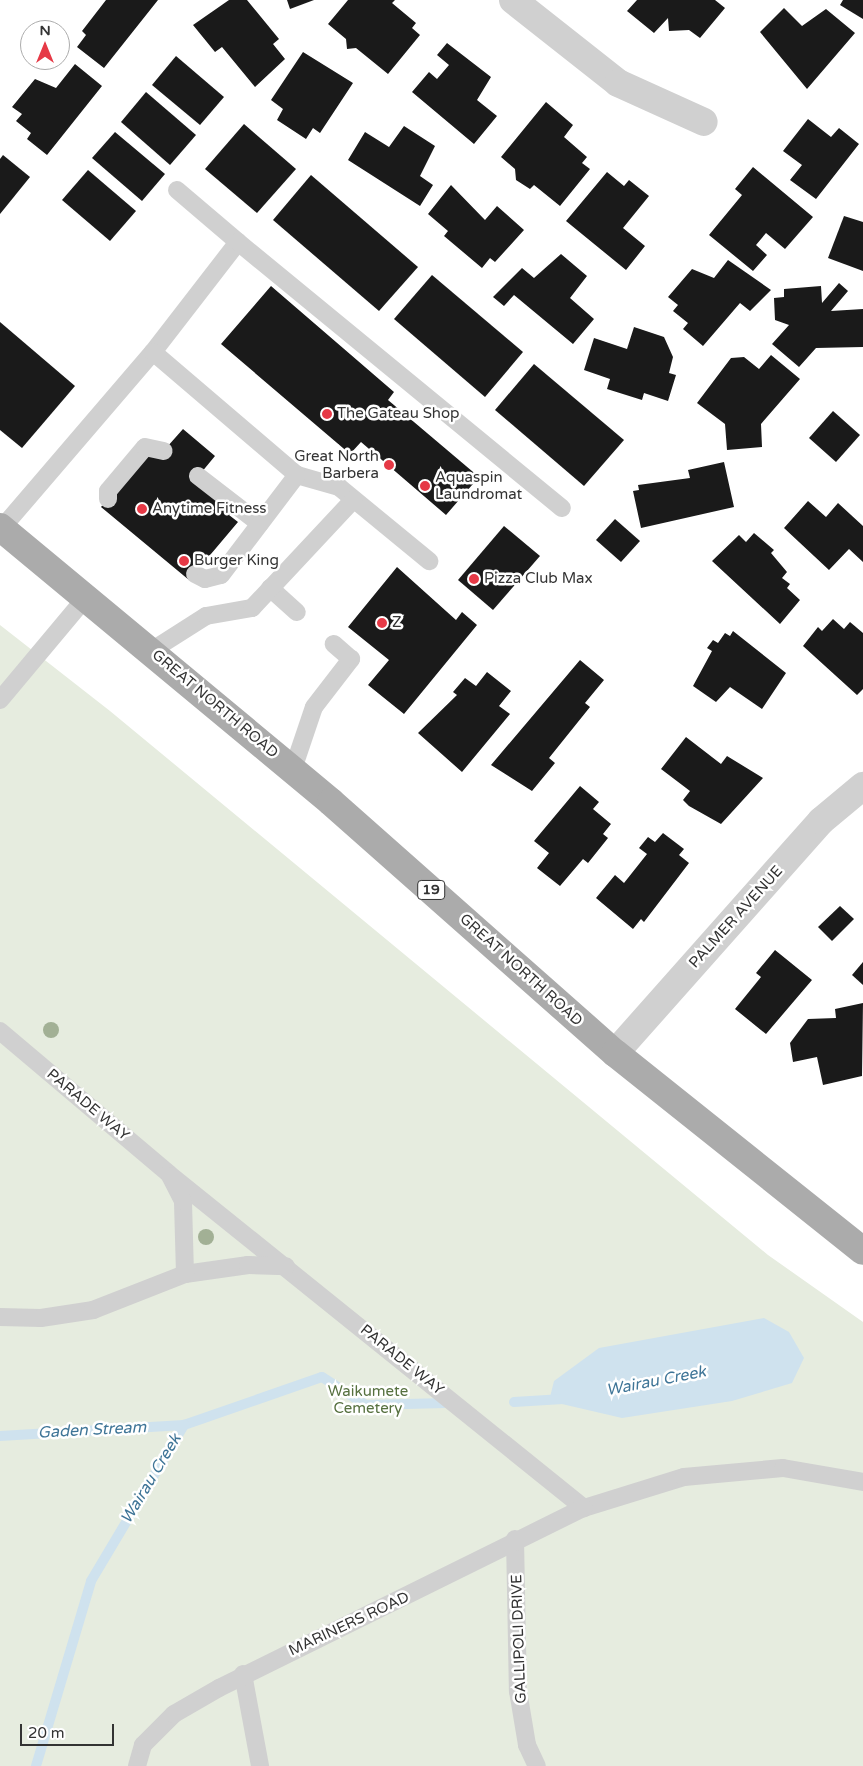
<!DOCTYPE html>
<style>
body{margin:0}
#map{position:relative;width:863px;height:1766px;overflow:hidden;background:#fff;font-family:"Varela Round",sans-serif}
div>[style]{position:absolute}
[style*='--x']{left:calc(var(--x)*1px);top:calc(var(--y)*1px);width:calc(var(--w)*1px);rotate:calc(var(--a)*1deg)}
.green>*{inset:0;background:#e6ecdf}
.water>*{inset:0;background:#cfe2ee}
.stream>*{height:10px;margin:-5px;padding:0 5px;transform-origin:5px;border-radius:5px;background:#cfe2ee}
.building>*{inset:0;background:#1a1a1a}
.lane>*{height:18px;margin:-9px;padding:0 9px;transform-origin:9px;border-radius:9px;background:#d0d0d0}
.street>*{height:28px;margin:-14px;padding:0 14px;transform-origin:14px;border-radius:14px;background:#d0d0d0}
.primary>*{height:28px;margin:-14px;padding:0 14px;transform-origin:14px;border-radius:14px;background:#ababab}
.trees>*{width:16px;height:16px;margin:-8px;border-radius:50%;background:#a2b095}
.dots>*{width:14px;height:14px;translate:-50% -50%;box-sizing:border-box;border:2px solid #fff;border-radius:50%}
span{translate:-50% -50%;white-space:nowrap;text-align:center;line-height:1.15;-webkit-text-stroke:5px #fff;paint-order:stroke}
.shield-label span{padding:1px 4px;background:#fff;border:1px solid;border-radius:4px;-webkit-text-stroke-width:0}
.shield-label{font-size:14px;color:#333;font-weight:700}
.poi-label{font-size:15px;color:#333}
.left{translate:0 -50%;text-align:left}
.right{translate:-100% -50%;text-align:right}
.street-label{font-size:15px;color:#333}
.park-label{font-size:15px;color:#56703f}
.water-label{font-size:16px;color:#3f7597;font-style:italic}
.north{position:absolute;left:20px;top:20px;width:50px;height:50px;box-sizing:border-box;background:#fff;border:1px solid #adadad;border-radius:50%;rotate:0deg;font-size:14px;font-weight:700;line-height:20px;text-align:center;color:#333}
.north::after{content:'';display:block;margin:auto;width:18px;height:22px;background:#e63946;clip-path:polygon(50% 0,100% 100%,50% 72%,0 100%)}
.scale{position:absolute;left:20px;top:1724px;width:94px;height:22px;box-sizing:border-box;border:2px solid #333;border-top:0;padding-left:6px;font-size:15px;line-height:18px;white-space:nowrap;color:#333;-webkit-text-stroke:4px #fff;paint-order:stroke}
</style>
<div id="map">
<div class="green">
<i style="clip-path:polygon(0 625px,110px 711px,768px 1255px,863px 1322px,863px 1766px,0 1766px)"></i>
</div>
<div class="water">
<i style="clip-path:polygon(764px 1318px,789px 1332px,804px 1358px,792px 1383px,732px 1401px,622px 1418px,549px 1401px,554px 1381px,599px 1348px)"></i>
</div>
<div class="stream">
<i style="--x:514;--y:1402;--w:49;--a:-3.5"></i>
<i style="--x:0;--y:1436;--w:184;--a:-3.4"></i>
<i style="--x:184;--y:1425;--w:146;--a:-19.2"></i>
<i style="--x:322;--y:1377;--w:52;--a:32.5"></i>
<i style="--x:366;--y:1405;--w:80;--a:-1.4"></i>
<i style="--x:36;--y:1766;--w:193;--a:-73.4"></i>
<i style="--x:91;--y:1581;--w:182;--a:-59.2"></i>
</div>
<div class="building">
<i style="clip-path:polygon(106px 0,158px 0,104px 68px,77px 47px,86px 35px,82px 31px)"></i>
<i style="clip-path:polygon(229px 0,247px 0,279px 39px,273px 44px,285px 59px,255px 87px,222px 47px,215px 52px,193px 25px)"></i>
<i style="clip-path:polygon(287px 0,314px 0,290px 9px)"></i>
<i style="clip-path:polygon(348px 0,395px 0,392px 3px,416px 23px,412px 28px,420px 35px,388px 74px,356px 48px,347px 49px,346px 39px,328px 24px)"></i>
<i style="clip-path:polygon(637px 0,715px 0,725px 8px,700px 38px,689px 30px,669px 31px,668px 18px,654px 33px,627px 11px)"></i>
<i style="clip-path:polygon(843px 0,863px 0,863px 19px,840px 5px)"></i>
<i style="clip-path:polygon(784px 8px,802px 26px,826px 9px,855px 33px,807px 89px,760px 32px)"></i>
<i style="clip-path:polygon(447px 43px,491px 77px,477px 100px,497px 116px,474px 144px,412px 92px,429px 72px,437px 79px,449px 65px,437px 55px)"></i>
<i style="clip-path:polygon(303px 52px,353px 83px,320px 133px,313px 128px,306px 139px,277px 120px,283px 109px,271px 100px)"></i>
<i style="clip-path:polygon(176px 56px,224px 97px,200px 125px,152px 85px)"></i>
<i style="clip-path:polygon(75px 64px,102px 86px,47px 155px,27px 139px,31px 133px,16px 121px,22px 114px,12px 107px,35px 79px,56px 88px)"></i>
<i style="clip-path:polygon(146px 92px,196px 135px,170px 165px,121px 122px)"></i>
<i style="clip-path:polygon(546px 102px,573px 125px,564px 137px,587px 157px,582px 163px,590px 169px,560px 206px,534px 185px,530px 189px,516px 180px,515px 169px,501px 157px)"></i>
<i style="clip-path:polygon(808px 119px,831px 137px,839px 128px,859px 144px,816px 199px,790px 180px,802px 165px,783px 151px)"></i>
<i style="clip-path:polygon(244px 124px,296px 169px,257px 213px,205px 169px)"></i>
<i style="clip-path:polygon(404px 126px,435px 146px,420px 176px,433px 185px,420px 206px,348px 160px,365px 132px,389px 147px)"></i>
<i style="clip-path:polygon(115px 132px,165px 174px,142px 201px,92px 158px)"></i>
<i style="clip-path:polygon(3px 155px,30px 177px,0 214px,0 159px)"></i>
<i style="clip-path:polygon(753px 167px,813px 217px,785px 249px,766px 233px,756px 245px,767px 255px,753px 271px,709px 235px,742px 195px,735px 189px)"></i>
<i style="clip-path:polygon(88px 170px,136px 211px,110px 241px,62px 200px)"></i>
<i style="clip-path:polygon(607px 172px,624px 186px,629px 180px,649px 196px,623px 228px,645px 246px,626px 270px,566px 221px)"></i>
<i style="clip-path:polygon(311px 175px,418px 267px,379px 311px,273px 220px)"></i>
<i style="clip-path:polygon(451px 185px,485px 220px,497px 206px,524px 230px,495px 262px,490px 258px,482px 268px,444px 236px,448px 231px,428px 214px)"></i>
<i style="clip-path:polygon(844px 216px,863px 222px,863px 271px,828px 258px)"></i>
<i style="clip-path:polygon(561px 254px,587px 276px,570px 298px,594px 319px,573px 344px,514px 295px,504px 306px,493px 297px,522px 268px,534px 278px)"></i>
<i style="clip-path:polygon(728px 260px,771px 290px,750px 311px,740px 303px,703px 346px,683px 329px,688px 323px,673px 311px,678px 305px,668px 297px,692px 269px,714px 278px)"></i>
<i style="clip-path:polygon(432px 275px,523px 352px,485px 397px,394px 319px)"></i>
<i style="clip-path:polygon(839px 283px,848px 291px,831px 311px,863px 309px,863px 347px,816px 348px,799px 367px,772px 344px,789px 325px,775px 320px,774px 298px,784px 297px,784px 289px,821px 286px,822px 303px)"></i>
<i style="clip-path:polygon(271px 286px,394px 392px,388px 400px,479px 477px,446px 515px,361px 442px,350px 454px,221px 344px)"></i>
<i style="clip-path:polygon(0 322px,75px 386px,22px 448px,0 430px)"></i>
<i style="clip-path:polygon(634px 327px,664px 337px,673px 357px,669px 373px,676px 375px,668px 401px,644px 393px,642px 400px,607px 389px,610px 379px,584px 370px,594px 338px,627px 349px)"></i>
<i style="clip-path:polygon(771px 355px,800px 379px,761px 424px,762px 447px,727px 450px,725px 424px,697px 403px,731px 358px,744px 357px,759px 369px)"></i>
<i style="clip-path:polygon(534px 364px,624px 440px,584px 486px,495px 410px)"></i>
<i style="clip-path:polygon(833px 411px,860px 435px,836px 462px,809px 438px)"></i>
<i style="clip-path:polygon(183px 429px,215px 456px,196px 479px,233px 510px,229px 515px,238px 522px,189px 580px,101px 507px,149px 448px,159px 456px)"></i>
<i style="clip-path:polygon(724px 462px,734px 507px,641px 528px,633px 491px,639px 490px,638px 485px,690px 478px,688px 470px)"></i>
<i style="clip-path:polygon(808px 501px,826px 517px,838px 503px,863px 526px,863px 562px,849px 549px,829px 570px,784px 528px)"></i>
<i style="clip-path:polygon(615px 519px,640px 541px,621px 562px,596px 540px)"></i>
<i style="clip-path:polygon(504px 526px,540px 556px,493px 610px,458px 580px)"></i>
<i style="clip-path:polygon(754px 533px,774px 550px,771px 553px,787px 572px,782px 578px,790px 584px,787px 588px,800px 600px,780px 624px,712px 561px,739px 535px,746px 542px)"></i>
<i style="clip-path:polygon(397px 567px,456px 620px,462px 612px,477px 625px,404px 714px,368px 685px,389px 660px,348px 627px)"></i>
<i style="clip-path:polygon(833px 619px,844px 629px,850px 622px,863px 633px,863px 689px,857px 695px,803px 646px,818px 627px,822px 631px)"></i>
<i style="clip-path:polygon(733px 631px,786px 673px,762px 709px,730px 687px,716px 702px,693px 686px,712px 651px,707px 648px,713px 640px,718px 643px,725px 633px,730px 636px)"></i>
<i style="clip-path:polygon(580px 660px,604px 680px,585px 703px,590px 707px,549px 758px,555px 763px,532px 791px,491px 765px)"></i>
<i style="clip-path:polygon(487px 672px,511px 691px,499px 706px,510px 714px,462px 772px,418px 733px,457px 695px,453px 692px,465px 678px,476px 686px)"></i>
<i style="clip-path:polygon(686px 737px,721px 764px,727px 756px,763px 778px,721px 824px,689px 806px,683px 800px,690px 791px,661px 769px)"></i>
<i style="clip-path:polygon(580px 786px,599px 802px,593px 809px,611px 824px,603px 834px,608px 838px,588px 863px,583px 859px,560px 886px,537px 868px,549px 853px,534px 841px)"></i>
<i style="clip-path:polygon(663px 833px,684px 849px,679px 855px,689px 863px,644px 922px,641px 919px,633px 929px,596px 898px,615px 875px,624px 883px,647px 854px,639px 848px,648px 837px,655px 842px)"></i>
<i style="clip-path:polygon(840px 906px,854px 919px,832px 941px,818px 927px)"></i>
<i style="clip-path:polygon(775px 950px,812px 980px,766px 1034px,735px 1009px,761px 977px,756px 973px)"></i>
<i style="clip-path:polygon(863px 962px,863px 985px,852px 975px)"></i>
<i style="clip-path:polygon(863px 1003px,862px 1076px,823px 1085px,817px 1057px,793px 1062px,790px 1043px,808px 1019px,836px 1018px,835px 1009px)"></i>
</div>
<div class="lane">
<i style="--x:177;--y:190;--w:80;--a:40.4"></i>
<i style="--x:153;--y:352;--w:139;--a:-52.3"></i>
<i style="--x:238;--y:242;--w:419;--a:39.4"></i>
<i style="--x:198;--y:476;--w:78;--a:37.7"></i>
<i style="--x:108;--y:499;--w:8;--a:-90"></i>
<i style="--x:108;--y:491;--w:57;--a:-49.9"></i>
<i style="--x:145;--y:447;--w:19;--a:12"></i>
<i style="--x:2;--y:528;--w:232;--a:-49.4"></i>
<i style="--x:153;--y:352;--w:189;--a:40.5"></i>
<i style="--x:297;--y:475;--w:44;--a:15.9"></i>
<i style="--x:339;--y:487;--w:117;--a:39.4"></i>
<i style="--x:195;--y:574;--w:11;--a:27"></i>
<i style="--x:205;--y:579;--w:16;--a:-14"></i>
<i style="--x:221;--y:575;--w:126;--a:-52.8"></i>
<i style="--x:270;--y:588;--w:36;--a:42"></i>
<i style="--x:151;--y:651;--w:65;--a:-32.5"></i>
<i style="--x:206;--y:616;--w:47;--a:-9.9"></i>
<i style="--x:252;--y:608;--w:148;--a:-46.9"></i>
<i style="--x:0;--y:700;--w:134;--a:-50.1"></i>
<i style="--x:293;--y:769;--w:65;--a:-71.3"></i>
<i style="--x:314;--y:707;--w:61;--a:-52.4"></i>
<i style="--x:351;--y:659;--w:23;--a:-139"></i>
<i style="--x:0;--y:1031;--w:221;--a:40.2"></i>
<i style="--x:169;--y:1174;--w:533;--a:38.83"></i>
<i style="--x:584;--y:1508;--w:105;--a:-17.2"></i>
<i style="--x:684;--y:1477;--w:99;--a:-5.2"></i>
<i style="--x:783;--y:1468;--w:81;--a:9.9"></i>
<i style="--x:185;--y:1274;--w:64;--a:-8.1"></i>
<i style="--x:248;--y:1265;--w:38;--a:2"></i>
<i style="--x:0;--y:1317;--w:41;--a:1.4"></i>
<i style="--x:41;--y:1318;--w:53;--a:-8.7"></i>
<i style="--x:93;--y:1310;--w:99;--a:-21.4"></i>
<i style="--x:185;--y:1274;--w:73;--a:-91.6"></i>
<i style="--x:183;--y:1201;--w:28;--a:-117"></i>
<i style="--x:515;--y:1539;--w:152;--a:88.9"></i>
<i style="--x:518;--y:1691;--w:55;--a:80.5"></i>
<i style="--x:527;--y:1745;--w:23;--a:65"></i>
<i style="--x:243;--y:1674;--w:94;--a:79.5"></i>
<i style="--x:137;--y:1766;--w:22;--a:-74"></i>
<i style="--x:143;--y:1745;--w:44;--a:-45"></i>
<i style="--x:174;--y:1714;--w:52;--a:-30"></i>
<i style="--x:219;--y:1688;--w:407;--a:-26.3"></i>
</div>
<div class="street">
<i style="--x:513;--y:0;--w:134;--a:38.3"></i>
<i style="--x:618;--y:83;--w:94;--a:24.4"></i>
<i style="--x:615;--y:1053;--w:310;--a:-48.4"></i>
<i style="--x:821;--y:821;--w:55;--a:-39.8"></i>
</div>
<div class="primary">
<i style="--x:0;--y:527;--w:430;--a:39.7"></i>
<i style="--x:331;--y:802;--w:379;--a:41.5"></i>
<i style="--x:615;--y:1053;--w:317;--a:38.6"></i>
</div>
<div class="trees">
<i style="left:51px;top:1030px"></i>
<i style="left:206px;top:1237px"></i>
</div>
<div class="dots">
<i style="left:327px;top:414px;background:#e63946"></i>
<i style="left:389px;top:465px;background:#e63946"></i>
<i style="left:425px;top:486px;background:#e63946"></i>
<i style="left:142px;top:509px;background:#e63946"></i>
<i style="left:184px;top:561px;background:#e63946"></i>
<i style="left:474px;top:579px;background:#e63946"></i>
<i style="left:382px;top:623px;background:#e63946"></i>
</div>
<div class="shield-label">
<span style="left:431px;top:890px">19</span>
</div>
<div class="poi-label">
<span class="left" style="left:337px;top:414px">The Gateau Shop</span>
<span class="right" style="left:379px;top:465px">Great North<br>Barbera</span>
<span class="left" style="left:435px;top:486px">Aquaspin<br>Laundromat</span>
<span class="left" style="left:152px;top:509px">Anytime Fitness</span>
<span class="left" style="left:194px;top:561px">Burger King</span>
<span class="left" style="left:484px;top:579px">Pizza Club Max</span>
<span class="left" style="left:392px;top:623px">Z</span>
</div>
<div class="street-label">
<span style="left:215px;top:704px;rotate:40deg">GREAT NORTH ROAD</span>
<span style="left:736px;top:917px;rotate:-48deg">PALMER AVENUE</span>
<span style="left:521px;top:970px;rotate:42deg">GREAT NORTH ROAD</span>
<span style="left:88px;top:1105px;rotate:40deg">PARADE WAY</span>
<span style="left:402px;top:1360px;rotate:39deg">PARADE WAY</span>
<span style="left:349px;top:1624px;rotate:-25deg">MARINERS ROAD</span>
<span style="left:519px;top:1639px;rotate:-92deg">GALLIPOLI DRIVE</span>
</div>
<div class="park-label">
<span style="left:368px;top:1400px">Waikumete<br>Cemetery</span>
</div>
<div class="water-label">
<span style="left:656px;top:1381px;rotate:-11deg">Wairau Creek</span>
<span style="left:92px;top:1430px;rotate:-3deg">Gaden Stream</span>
<span style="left:151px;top:1479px;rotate:-59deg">Wairau Creek</span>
</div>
<div class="north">N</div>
<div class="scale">20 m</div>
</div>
